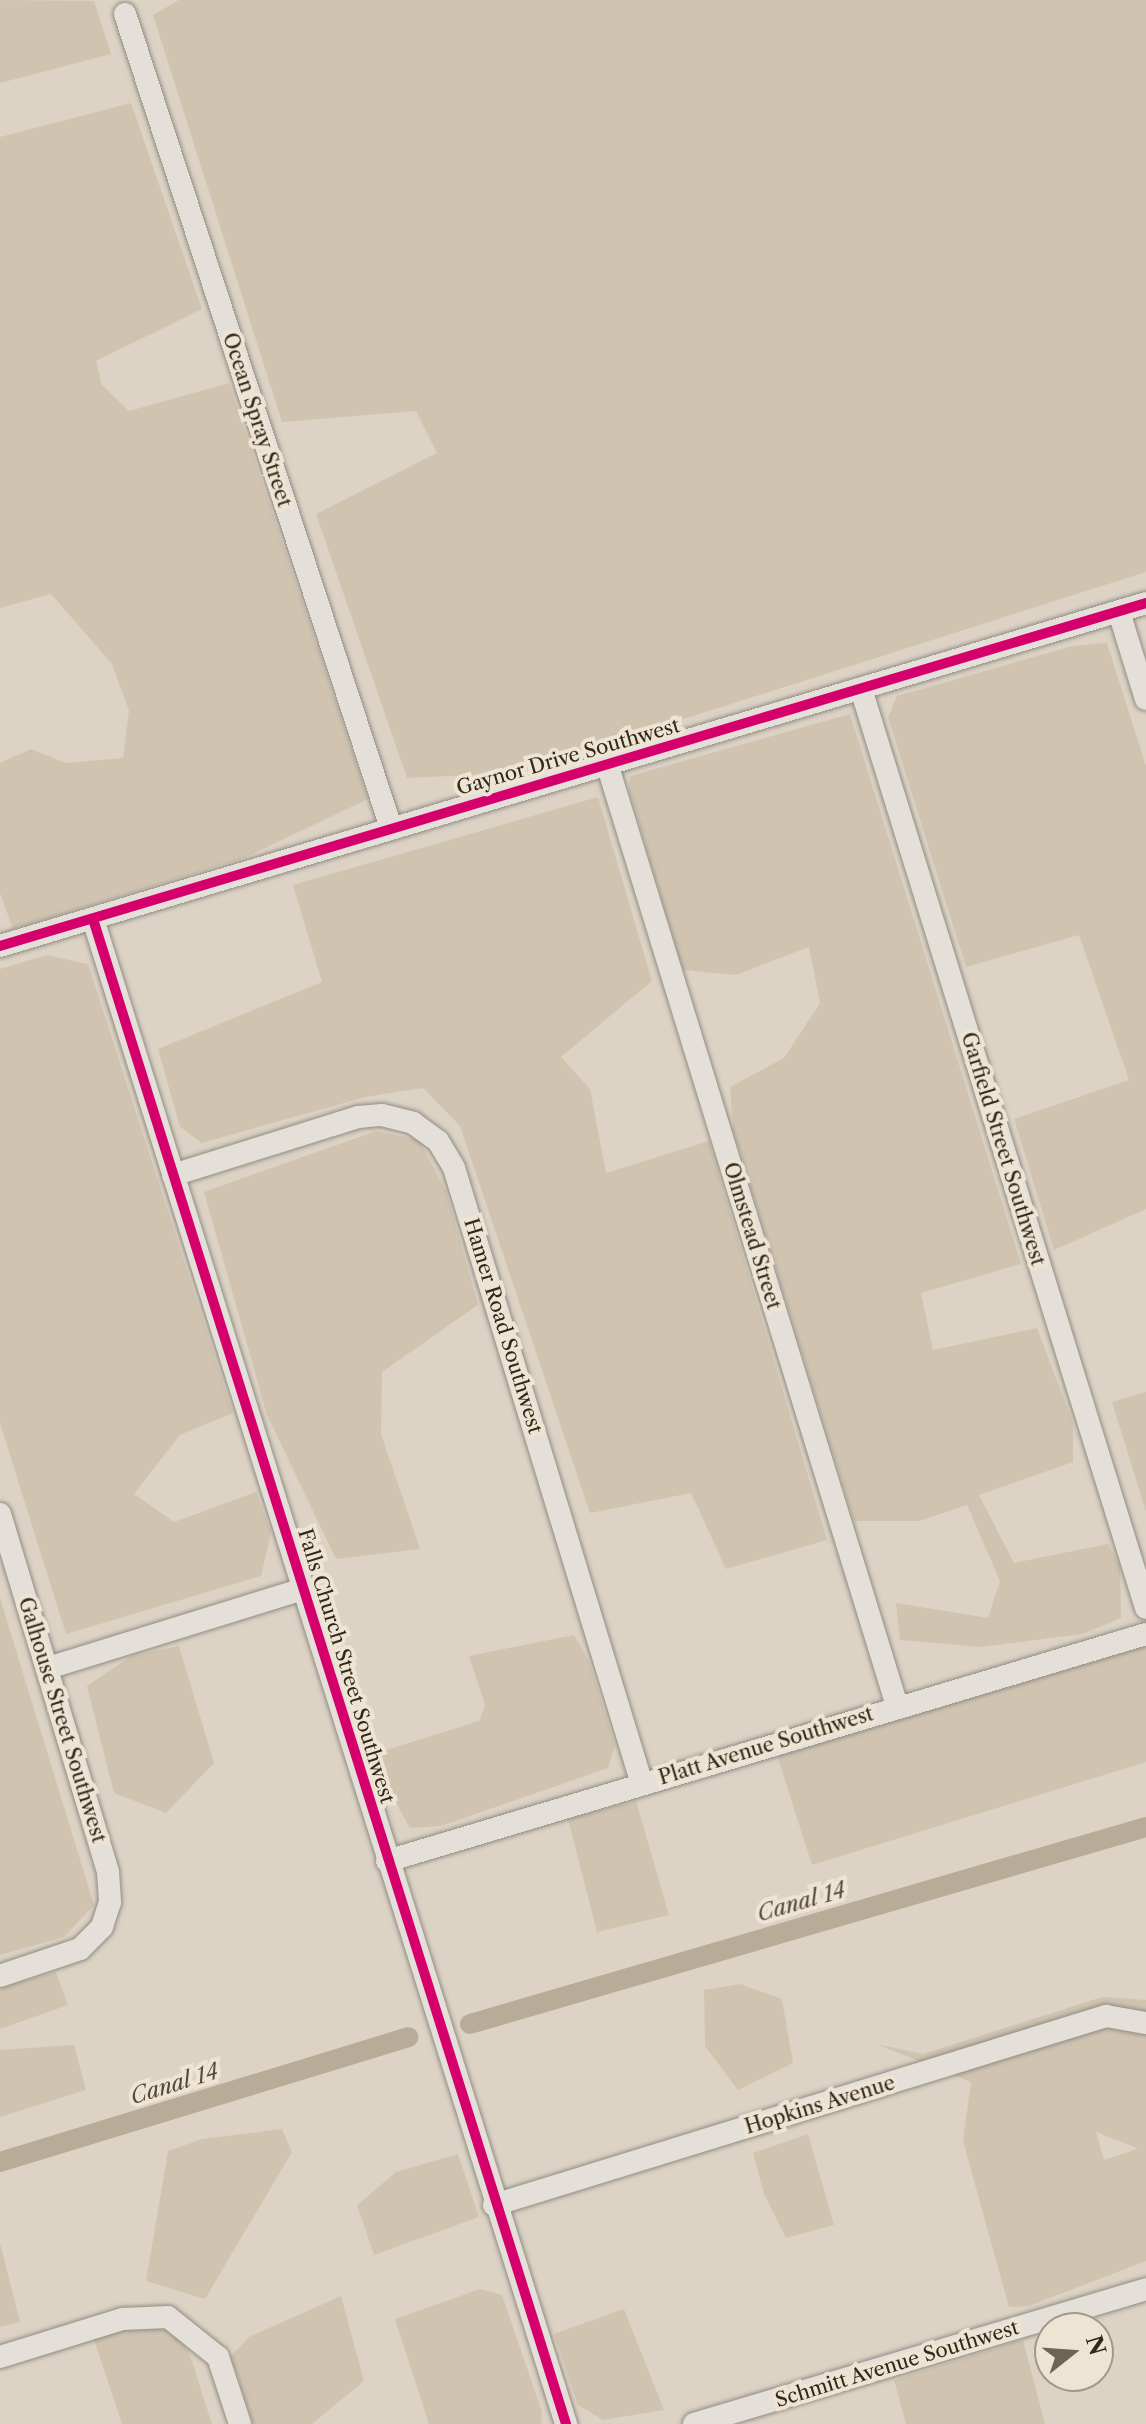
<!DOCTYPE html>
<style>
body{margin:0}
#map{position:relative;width:1146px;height:2424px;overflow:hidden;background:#dcd3c5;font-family:"Libre Caslon Text",serif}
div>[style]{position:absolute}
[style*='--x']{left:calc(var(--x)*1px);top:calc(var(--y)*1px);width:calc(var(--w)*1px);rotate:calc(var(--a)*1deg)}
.green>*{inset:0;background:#d0c4b1}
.canal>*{height:20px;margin:-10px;padding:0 10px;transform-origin:10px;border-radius:10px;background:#b8ac98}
.roads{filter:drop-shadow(0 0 2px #928c82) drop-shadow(0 0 2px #928c82)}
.minor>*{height:22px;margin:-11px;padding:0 11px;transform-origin:11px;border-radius:11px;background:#e4e0d9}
.cycleway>*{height:10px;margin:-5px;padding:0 5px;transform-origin:5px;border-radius:5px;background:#d6006c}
span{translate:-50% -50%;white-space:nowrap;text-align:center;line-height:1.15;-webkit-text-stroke:8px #eee4d3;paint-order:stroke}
.street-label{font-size:20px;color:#31281b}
.water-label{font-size:22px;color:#554a3b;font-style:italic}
.north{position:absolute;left:1034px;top:2312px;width:80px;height:80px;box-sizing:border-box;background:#eee4d3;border:2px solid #a29989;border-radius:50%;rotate:73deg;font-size:22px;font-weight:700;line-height:32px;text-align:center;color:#31281b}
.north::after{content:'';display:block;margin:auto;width:28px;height:36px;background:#6d6456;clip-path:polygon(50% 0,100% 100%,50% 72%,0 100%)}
</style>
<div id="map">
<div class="green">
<i style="clip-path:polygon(0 0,94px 1px,111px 54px,0 83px)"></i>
<i style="clip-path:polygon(179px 0,1146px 0,1146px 572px,514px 773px,407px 778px,316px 514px,437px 453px,416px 411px,282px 422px,153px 15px)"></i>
<i style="clip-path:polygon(131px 103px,202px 309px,96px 361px,102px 385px,129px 411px,229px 383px,368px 799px,244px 858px,13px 929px,0 893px,0 763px,31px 749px,66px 763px,123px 758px,129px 711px,112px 664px,51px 594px,0 608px,0 137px)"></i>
<i style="clip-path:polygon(1107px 643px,1146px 766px,1146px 1209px,1054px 1250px,1014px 1119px,1129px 1080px,1079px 935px,966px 967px,888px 717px,897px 696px,1072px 646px)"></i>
<i style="clip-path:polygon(850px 714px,1021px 1264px,921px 1293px,933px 1350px,1037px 1328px,1073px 1423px,1073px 1462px,979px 1495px,1014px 1563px,1108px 1544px,1120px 1564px,1121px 1618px,1083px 1634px,981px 1647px,900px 1640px,896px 1603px,988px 1618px,1000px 1581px,967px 1505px,919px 1521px,854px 1521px,733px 1129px,730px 1087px,784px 1058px,820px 1003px,809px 947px,736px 975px,683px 970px,629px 789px,630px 776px)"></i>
<i style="clip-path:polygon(598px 797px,652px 981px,561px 1057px,590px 1089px,606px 1173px,709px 1141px,827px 1540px,726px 1569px,691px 1493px,590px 1513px,460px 1126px,423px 1088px,365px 1097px,202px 1143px,180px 1127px,158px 1049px,322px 982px,293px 885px)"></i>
<i style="clip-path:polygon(47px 955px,88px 964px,233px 1413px,180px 1435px,134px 1494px,174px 1522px,256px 1492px,271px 1532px,261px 1576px,66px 1634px,0 1423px,0 969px)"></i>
<i style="clip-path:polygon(376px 1131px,419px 1140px,446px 1191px,478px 1305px,382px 1372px,381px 1434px,420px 1549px,336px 1559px,267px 1415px,204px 1192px)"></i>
<i style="clip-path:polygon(1146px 1392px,1146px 1512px,1112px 1402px)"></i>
<i style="clip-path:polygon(0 1598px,94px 1905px,64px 1937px,0 1955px)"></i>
<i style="clip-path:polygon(574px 1635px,589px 1661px,615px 1746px,608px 1768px,441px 1826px,410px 1828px,382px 1778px,380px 1752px,479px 1721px,485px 1705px,469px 1656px)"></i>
<i style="clip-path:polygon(1146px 1645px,1146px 1762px,812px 1865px,775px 1749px)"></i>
<i style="clip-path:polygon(179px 1646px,214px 1763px,166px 1813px,114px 1793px,87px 1686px,131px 1656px)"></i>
<i style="clip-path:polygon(636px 1801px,669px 1915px,597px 1932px,568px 1819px)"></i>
<i style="clip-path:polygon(56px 1972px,68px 2005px,0 2029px,0 1988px)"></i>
<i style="clip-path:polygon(740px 1984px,782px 1999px,793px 2063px,738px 2090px,705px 2046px,704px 1990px)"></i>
<i style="clip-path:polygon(evenodd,1102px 1997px,1146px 2000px,1146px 2261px,1029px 2306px,1009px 2307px,963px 2141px,971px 2082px,876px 2044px,923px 2054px,1102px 1997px,1096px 2132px,1137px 2148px,1137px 2149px,1104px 2160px,1096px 2132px)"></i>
<i style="clip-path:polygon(74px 2045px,86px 2090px,0 2117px,0 2050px)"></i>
<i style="clip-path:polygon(282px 2129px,292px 2152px,205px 2299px,146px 2281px,168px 2151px,202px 2139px)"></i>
<i style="clip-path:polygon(808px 2134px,834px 2225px,786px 2238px,764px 2194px,753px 2153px)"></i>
<i style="clip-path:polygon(458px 2154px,479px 2217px,374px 2255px,357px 2205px,396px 2172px)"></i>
<i style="clip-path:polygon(0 2243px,20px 2322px,0 2327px)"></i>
<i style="clip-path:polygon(480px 2289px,502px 2295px,542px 2412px,541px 2424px,429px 2424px,395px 2319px)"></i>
<i style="clip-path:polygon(341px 2296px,364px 2381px,312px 2424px,253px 2424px,231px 2356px,249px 2337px)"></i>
<i style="clip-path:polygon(624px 2309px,664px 2410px,603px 2420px,578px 2405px,554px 2334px)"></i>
<i style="clip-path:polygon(139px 2325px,173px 2331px,189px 2352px,212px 2424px,122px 2424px,94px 2340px)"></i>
<i style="clip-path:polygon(1023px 2340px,1045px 2424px,906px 2424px,894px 2380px)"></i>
</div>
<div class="canal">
<i style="--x:470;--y:2024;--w:704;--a:-16.25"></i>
<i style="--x:0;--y:2162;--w:427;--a:-17"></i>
</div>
<div class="roads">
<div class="minor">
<i style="--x:125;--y:14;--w:853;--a:71.9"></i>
<i style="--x:1119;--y:612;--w:91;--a:72.8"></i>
<i style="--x:861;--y:689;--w:962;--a:72.77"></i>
<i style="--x:608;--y:767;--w:982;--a:72.89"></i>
<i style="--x:93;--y:919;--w:1578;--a:72.55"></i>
<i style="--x:0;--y:946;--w:1196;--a:-16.66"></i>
<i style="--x:173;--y:1175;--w:194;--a:-17.4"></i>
<i style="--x:358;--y:1117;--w:24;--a:-5"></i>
<i style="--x:382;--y:1115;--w:32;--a:14"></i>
<i style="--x:413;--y:1123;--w:31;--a:36"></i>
<i style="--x:438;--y:1141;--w:31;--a:59"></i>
<i style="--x:454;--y:1168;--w:644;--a:73.03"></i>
<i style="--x:0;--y:1514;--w:374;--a:73.2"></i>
<i style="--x:108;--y:1872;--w:30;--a:86"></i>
<i style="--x:110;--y:1902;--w:26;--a:108"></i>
<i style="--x:102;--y:1927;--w:31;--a:135"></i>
<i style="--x:80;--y:1949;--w:84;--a:161.4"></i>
<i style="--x:48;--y:1668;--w:267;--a:-17.2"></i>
<i style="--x:387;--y:1861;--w:792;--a:-16.65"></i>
<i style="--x:494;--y:2205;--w:641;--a:-17.16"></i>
<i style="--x:1106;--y:2016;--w:41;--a:9.9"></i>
<i style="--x:0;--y:2357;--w:129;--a:-17.2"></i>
<i style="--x:123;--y:2319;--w:45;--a:-2.5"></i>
<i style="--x:168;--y:2317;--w:64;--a:38.7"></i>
<i style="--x:218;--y:2357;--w:71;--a:71.8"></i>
<i style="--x:694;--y:2424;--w:472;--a:-16.6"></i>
</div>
</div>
<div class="cycleway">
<i style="--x:93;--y:919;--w:1578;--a:72.55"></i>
<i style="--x:0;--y:946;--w:1196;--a:-16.66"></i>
</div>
<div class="street-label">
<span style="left:257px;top:420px;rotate:72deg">Ocean Spray Street</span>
<span style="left:568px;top:757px;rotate:-16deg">Gaynor Drive Southwest</span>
<span style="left:1003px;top:1149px;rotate:73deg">Garfield Street Southwest</span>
<span style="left:752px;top:1236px;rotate:73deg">Olmstead Street</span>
<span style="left:503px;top:1326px;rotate:73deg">Hamer Road Southwest</span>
<span style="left:346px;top:1666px;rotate:73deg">Falls Church Street Southwest</span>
<span style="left:62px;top:1720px;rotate:73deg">Galhouse Street Southwest</span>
<span style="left:766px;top:1746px;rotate:-17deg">Platt Avenue Southwest</span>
<span style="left:820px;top:2105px;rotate:-17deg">Hopkins Avenue</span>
<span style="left:897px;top:2364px;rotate:-17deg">Schmitt Avenue Southwest</span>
</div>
<div class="water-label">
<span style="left:801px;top:1902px;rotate:-16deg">Canal 14</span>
<span style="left:174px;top:2084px;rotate:-17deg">Canal 14</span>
</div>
<div class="north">N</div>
</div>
